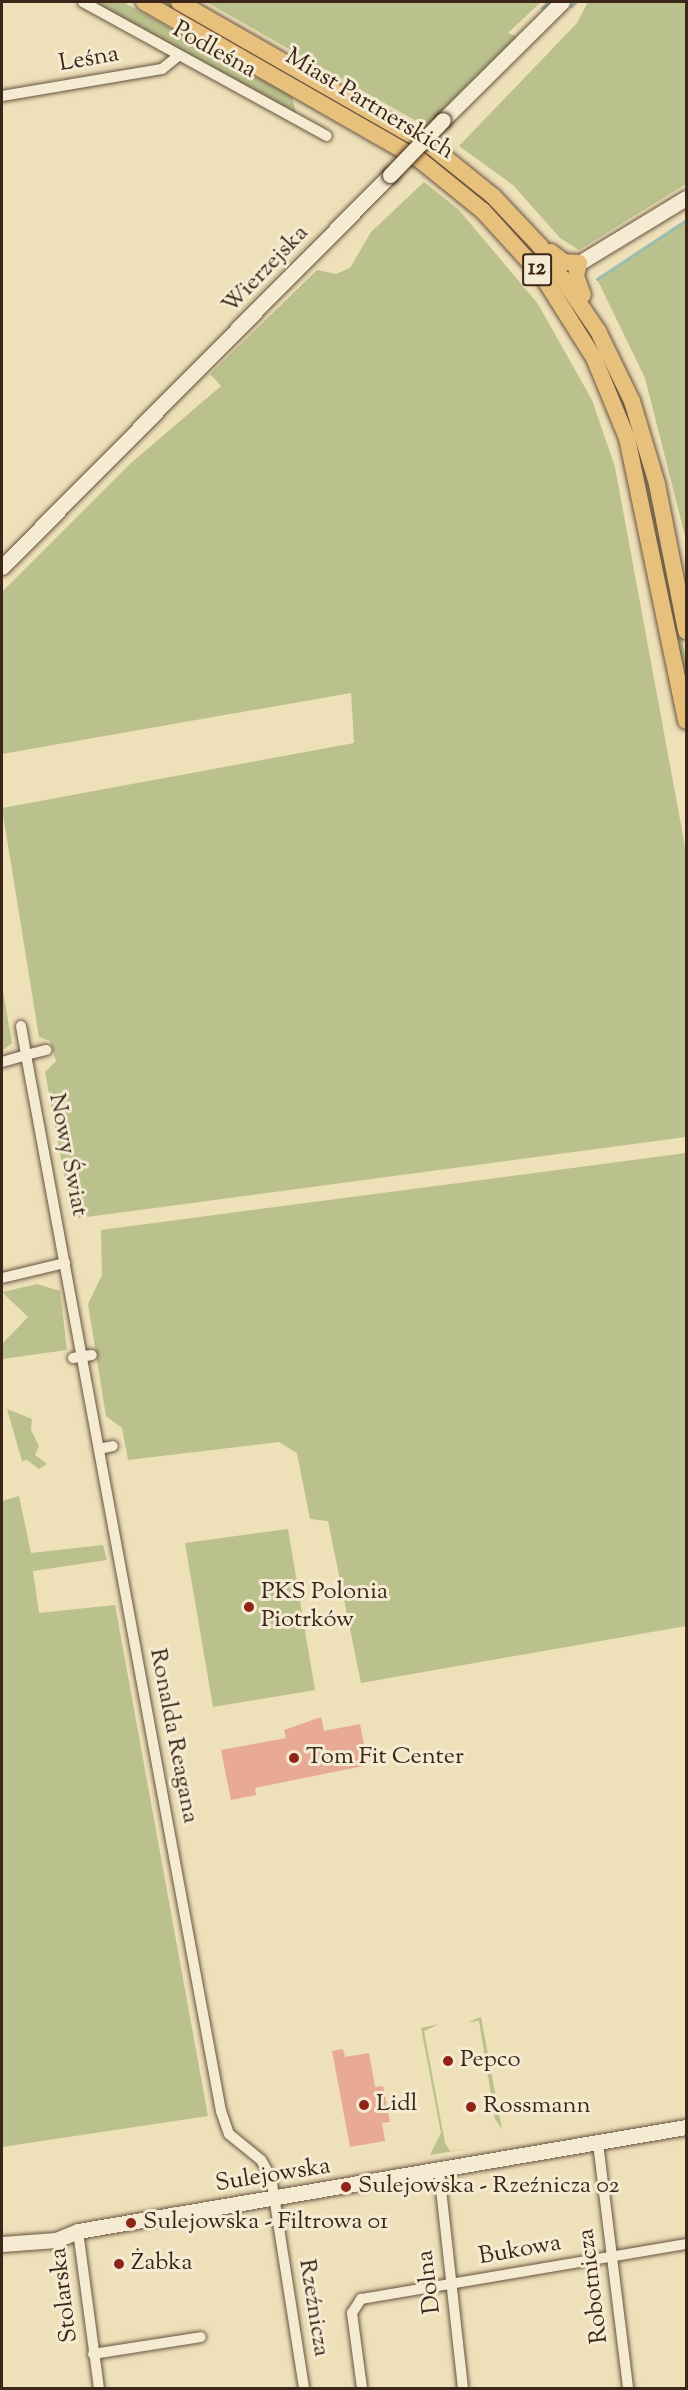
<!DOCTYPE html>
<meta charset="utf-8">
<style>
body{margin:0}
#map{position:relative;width:688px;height:2390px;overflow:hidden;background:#eee0b9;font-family:"Sorts Mill Goudy",serif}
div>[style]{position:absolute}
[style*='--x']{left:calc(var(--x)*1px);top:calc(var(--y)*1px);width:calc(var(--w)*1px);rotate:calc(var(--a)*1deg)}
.green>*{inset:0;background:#bbc18d}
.stream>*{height:3px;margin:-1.5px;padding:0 1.5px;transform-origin:1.5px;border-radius:1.5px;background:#99bdb1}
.building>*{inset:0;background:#e8a995}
.roads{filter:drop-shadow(0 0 2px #685441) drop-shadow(0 0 2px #685441)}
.street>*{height:10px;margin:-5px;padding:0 5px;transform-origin:5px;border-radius:5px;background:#f4ebd2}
.secondary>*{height:15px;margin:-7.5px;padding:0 7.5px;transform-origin:7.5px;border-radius:7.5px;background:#f4ebd2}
.primary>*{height:16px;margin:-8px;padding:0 8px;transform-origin:8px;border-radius:8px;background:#e7c07c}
.bridges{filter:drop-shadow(0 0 2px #3c2619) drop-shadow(0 0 2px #3c2619)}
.secondary-bridge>*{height:15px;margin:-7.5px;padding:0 7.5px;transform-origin:7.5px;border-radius:7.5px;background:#f4ebd2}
.dots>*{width:16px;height:16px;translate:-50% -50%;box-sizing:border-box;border:3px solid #f4ebd2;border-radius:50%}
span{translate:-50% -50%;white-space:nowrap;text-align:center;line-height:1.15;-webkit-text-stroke:6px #f4ebd2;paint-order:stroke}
.shield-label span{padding:2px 4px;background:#f4ebd2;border:2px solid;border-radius:4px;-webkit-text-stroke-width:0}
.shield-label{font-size:22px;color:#3c2619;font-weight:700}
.street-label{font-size:24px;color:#3c2619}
.poi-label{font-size:24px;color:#3c2619}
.left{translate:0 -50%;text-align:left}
.frame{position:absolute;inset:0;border:3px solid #3c2619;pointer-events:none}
</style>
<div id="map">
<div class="green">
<i style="clip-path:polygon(94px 2px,123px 2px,292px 96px,297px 117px)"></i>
<i style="clip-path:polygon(155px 2px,167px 2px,410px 140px,470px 184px,556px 274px,617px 378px,657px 508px,686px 659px,686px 688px,634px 441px,502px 221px)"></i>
<i style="clip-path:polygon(206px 2px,541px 2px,508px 33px,518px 37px,427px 127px)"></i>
<i style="clip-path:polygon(588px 2px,686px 2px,686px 184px,579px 250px,560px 238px,513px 185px,459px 146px,577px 23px)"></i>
<i style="clip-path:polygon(424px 182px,459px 210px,538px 304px,592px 400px,615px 467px,686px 852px,686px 1137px,72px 1219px,45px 1072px,56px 1061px,50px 1041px,39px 1037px,2px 808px,354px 743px,351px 693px,2px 754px,2px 592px,131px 463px,221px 386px,210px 374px,317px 270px,336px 274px,350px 268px,371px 232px)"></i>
<i style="clip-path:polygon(686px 220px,686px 540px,645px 378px,597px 279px)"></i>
<i style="clip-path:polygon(2px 986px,12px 1043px,2px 1051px)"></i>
<i style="clip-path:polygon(686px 1153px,686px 1626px,361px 1683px,328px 1521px,310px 1519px,297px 1453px,279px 1442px,128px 1460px,122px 1428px,106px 1416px,88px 1304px,102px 1275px,101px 1230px)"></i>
<i style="clip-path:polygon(37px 1284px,60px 1291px,67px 1350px,2px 1359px,2px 1344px,28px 1317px,2px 1292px)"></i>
<i style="clip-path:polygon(7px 1409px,32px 1419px,31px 1430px,39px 1446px,35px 1455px,47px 1464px,39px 1469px,27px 1460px,22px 1461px)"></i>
<i style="clip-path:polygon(19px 1496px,31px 1553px,103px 1545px,107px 1560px,33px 1571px,39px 1613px,115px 1605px,208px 2116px,2px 2147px,2px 1501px)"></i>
<i style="clip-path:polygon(288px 1529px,315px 1690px,213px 1707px,185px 1543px)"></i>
<i style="clip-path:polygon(481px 2017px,502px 2129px,495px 2119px,479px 2021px,468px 2022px)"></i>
<i style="clip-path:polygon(439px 2024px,424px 2031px,445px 2143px,450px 2151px,472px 2148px,430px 2155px,441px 2133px,421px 2028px)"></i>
</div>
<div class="stream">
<i style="--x:571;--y:6;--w:6;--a:-39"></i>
<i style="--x:542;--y:8;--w:8;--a:-45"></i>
<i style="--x:597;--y:279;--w:107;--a:-33.5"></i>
</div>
<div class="building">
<i style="clip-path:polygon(321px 1717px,324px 1731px,360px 1724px,368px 1765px,255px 1788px,256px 1795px,231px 1800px,221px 1750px,286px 1738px,284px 1730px)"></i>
<i style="clip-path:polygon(343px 2049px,345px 2057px,369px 2053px,375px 2087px,383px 2086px,390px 2122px,382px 2123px,385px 2141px,350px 2147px,332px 2051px)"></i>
</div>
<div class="roads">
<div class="street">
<i style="--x:83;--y:2;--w:278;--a:28.8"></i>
<i style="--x:2;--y:96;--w:162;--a:-9.6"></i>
<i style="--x:162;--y:69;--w:21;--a:-39"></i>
<i style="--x:21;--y:1026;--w:29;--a:80"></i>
<i style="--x:26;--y:1055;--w:21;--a:-14"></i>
<i style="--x:2;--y:1062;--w:25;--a:-16"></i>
<i style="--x:26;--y:1055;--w:1074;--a:79.54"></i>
<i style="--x:221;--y:2111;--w:24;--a:71"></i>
<i style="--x:229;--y:2134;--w:41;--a:39.1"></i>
<i style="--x:261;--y:2160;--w:20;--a:60"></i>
<i style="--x:271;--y:2177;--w:214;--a:81.1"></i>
<i style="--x:2;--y:1278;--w:65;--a:-13.4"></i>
<i style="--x:73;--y:1358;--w:19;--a:-9"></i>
<i style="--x:99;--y:1449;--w:14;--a:-12"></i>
<i style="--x:598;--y:2143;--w:247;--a:83"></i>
<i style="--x:439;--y:2171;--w:218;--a:83.7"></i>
<i style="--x:78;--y:2231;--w:158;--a:82.4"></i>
<i style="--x:93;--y:2354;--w:109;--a:-8.9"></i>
<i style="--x:362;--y:2388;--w:76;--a:-97.6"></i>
<i style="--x:352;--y:2313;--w:17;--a:-57"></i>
<i style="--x:361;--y:2299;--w:330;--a:-9.6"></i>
</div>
<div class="secondary">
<i style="--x:443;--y:120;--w:168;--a:-44.8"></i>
<i style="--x:579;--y:263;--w:125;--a:-31.3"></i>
<i style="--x:2;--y:567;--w:552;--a:-45.29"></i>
<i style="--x:2;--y:2244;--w:54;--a:-4.2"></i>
<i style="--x:56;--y:2240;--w:24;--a:-22"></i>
<i style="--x:78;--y:2231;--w:617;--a:-9.71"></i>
</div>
<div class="primary">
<i style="--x:144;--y:2;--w:318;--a:29.8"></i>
<i style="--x:420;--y:160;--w:81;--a:39"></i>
<i style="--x:483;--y:211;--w:89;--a:47.7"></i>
<i style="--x:543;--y:277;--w:96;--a:57.8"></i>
<i style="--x:594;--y:358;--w:87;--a:67.6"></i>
<i style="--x:627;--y:438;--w:289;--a:78.2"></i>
<i style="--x:179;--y:2;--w:292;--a:29.8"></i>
<i style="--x:432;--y:147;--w:78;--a:38.8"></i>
<i style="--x:493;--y:196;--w:69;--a:46.8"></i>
<i style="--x:540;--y:246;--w:103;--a:55.7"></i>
<i style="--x:598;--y:331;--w:78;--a:64.1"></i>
<i style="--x:632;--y:401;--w:87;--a:73.2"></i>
<i style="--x:657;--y:484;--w:150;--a:78.8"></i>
<i style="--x:551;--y:252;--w:16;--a:38"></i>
<i style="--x:564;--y:262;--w:15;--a:4"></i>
<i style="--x:579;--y:263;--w:13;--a:103"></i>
<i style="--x:576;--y:276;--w:20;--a:70"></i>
</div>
</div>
<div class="bridges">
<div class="secondary-bridge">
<i style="--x:390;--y:175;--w:76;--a:-46.1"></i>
</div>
</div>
<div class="dots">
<i style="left:249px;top:1607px;background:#8f2418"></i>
<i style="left:294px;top:1758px;background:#8f2418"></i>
<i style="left:448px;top:2061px;background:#8f2418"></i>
<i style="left:364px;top:2105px;background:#8f2418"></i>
<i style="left:471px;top:2107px;background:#8f2418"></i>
<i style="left:346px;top:2187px;background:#8f2418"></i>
<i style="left:131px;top:2223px;background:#8f2418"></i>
<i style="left:119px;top:2264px;background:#8f2418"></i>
</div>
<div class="shield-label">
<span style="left:537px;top:270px">12</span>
</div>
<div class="street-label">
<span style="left:214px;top:51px;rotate:29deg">Podleśna</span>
<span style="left:89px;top:60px;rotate:-10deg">Leśna</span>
<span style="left:369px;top:105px;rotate:31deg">Miast Partnerskich</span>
<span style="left:266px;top:270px;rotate:-46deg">Wierzejska</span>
<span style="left:67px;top:1155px;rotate:79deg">Nowy Świat</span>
<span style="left:173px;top:1736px;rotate:79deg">Ronalda Reagana</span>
<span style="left:273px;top:2176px;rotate:-9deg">Sulejowska</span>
<span style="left:520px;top:2251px;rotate:-10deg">Bukowa</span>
<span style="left:430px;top:2282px;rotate:-97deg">Dolna</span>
<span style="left:594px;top:2286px;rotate:-97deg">Robotnicza</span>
<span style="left:65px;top:2295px;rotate:-97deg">Stolarska</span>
<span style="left:313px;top:2308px;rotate:81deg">Rzeźnicza</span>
</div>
<div class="poi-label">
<span class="left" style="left:261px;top:1607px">PKS Polonia<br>Piotrków</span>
<span class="left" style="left:306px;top:1758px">Tom Fit Center</span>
<span class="left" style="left:460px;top:2061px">Pepco</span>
<span class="left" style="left:376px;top:2105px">Lidl</span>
<span class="left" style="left:483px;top:2107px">Rossmann</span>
<span class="left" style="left:358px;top:2187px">Sulejowska - Rzeźnicza 02</span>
<span class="left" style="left:143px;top:2223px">Sulejowska - Filtrowa 01</span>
<span class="left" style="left:131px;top:2264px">Żabka</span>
</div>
<div class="frame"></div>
</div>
